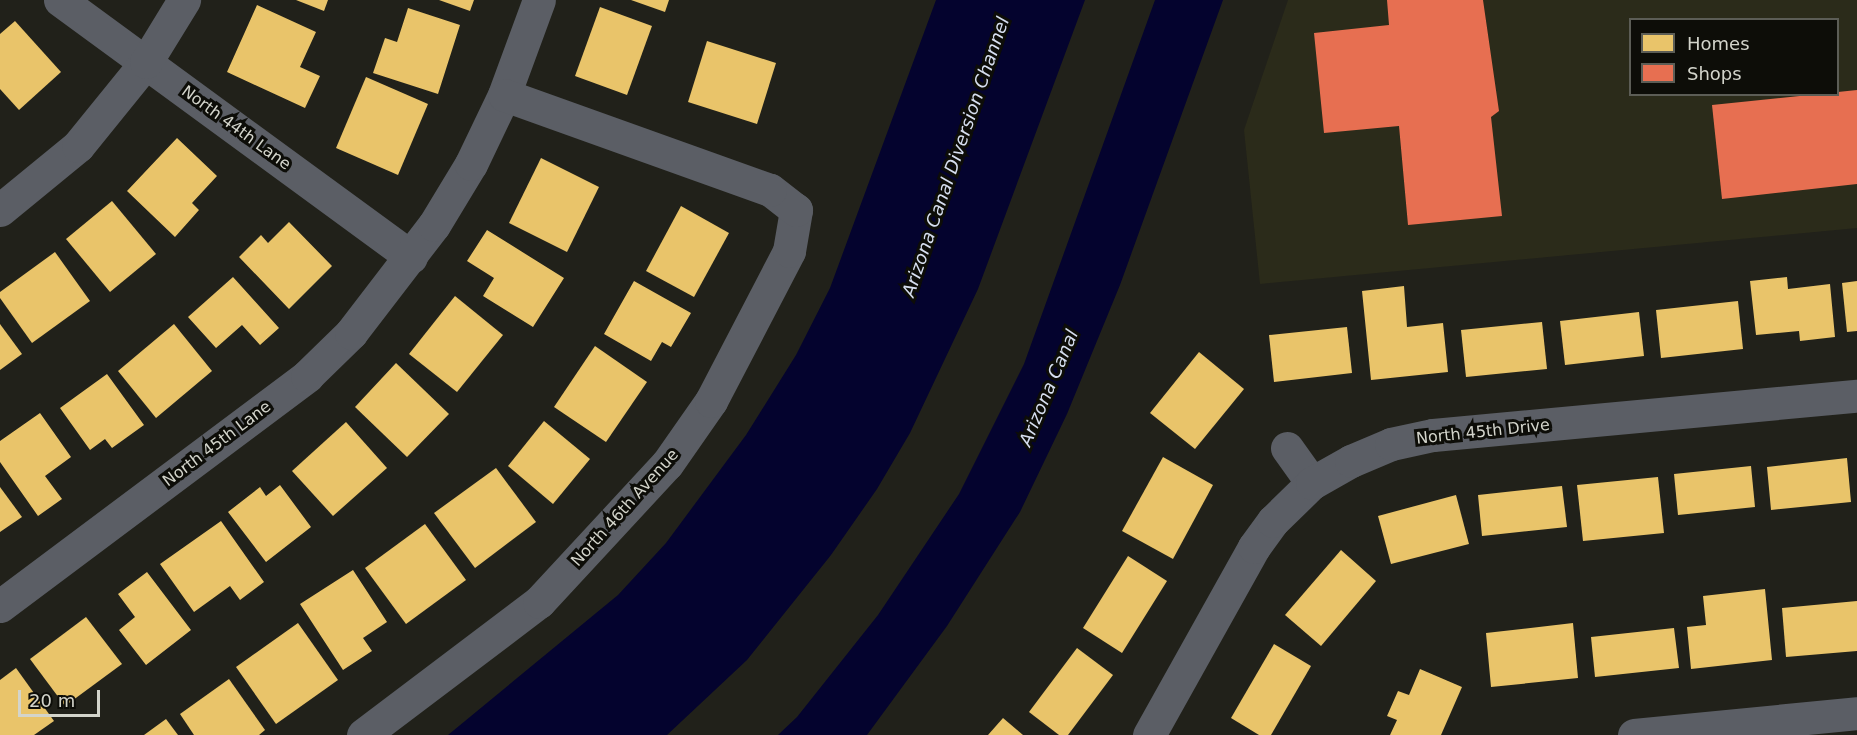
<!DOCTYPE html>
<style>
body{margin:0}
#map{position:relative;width:1857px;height:735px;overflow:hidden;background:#21211a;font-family:"DejaVu Sans",sans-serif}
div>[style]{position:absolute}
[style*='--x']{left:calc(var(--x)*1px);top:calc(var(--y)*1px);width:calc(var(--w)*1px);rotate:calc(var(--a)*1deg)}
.built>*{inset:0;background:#2b2b1a}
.water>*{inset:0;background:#04032e}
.homes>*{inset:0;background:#e9c46a}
.shops>*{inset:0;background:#e76f51}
.minor>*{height:33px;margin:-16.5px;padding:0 16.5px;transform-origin:16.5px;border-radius:16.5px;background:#5b5e65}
span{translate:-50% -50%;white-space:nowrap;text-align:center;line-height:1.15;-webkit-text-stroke:6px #0d0d08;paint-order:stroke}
.street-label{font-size:16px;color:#d3d4cb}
.water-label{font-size:18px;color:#d6deef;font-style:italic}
.legend{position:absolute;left:1629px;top:18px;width:210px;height:78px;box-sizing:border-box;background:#0d0d08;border:2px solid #5c5d56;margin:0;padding:8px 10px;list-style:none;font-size:18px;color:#d3d4cb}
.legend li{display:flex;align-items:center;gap:12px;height:30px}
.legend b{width:30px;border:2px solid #5c5d56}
.scale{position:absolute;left:18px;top:690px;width:82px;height:27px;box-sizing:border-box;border:3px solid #d3d4cb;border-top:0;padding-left:8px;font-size:18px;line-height:21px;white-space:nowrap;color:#d3d4cb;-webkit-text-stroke:4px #0d0d08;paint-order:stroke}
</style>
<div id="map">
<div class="built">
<i style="clip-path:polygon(evenodd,1288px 0,1857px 0,1857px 228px,1260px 284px,1244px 130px,1288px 0,1630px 20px,1838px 20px,1838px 94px,1630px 94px,1630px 20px)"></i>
</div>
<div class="water">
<i style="clip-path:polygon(936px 0,1085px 0,978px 289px,910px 433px,877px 489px,831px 555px,747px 660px,667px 735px,448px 735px,618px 595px,666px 543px,746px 435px,796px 355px,830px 288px)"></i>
<i style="clip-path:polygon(1155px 0,1223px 0,1120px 285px,1067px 414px,1020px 512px,947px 626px,867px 735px,778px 735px,797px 717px,878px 615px,959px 494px,1024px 364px)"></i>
</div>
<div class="homes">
<i style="clip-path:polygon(296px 0,328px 0,324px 11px)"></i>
<i style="clip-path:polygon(439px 0,474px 0,470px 11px)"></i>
<i style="clip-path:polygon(631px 0,669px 0,665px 12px)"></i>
<i style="clip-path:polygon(257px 5px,316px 32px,300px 67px,320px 76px,305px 108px,227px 72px)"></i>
<i style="clip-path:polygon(600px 7px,652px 26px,627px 95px,575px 76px)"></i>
<i style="clip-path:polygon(408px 8px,460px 25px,438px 94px,373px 73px,385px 38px,397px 42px)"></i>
<i style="clip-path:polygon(15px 21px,61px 72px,19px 110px,0 89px,0 34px)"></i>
<i style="clip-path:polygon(707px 41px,776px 63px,757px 124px,688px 102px)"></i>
<i style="clip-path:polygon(366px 77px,428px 104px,398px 175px,336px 148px)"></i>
<i style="clip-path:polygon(177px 138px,217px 176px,192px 203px,199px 210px,175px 237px,127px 191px)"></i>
<i style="clip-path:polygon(541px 158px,599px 187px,567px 252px,509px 223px)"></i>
<i style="clip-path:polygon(112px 201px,156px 254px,110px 292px,66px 239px)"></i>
<i style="clip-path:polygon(681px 206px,729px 233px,694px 297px,646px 271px)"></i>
<i style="clip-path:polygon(289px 222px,332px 266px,289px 309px,239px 257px,261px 235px,268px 243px)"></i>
<i style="clip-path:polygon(487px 230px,564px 278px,533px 327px,483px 296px,494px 278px,467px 261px)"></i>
<i style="clip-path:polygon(55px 252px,90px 301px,32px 343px,0 298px,0 292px)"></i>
<i style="clip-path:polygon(233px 277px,279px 328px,260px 345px,242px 325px,216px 348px,188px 317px)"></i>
<i style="clip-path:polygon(1787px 277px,1788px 289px,1830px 284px,1835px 337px,1800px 341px,1799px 331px,1756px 335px,1750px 281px)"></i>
<i style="clip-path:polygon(634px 281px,691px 313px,671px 347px,662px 342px,651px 361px,604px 334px)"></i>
<i style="clip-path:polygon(1857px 281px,1857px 331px,1847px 332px,1842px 283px)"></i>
<i style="clip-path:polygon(1404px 286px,1407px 327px,1443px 323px,1448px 372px,1371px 380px,1362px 291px)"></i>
<i style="clip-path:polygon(455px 296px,503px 335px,457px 392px,409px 354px)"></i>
<i style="clip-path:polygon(1738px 301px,1743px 349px,1661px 358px,1656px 310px)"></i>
<i style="clip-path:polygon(1639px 312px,1644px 356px,1565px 365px,1560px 321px)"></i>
<i style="clip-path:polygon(1542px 322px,1547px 369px,1466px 377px,1461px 330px)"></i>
<i style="clip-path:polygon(0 324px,22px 354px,0 370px)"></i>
<i style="clip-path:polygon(174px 324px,212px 371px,156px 418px,118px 371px)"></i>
<i style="clip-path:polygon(1347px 327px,1352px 373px,1274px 382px,1269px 335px)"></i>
<i style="clip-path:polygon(595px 346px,647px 382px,606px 442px,554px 407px)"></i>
<i style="clip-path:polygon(1199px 352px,1244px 389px,1195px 449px,1150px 413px)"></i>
<i style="clip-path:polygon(396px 363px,449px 414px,407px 457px,355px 407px)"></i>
<i style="clip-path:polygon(107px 374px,144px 425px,112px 448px,105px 439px,90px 450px,60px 408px)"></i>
<i style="clip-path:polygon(40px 413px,71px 457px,45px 476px,62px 499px,38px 516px,0 462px,0 441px)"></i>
<i style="clip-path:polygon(544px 421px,590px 459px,553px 504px,508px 466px)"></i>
<i style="clip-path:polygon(346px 422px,387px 468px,333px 516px,292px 471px)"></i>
<i style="clip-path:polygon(1163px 457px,1213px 485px,1173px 559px,1122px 531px)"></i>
<i style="clip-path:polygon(1847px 458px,1851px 502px,1771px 510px,1767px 467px)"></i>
<i style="clip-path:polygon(1751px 466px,1755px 507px,1678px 515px,1674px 474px)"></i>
<i style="clip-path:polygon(496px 468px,536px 522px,475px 568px,434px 513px)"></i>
<i style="clip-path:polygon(1658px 477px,1664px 533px,1583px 541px,1577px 485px)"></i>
<i style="clip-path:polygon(280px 485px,311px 527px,266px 562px,228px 512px,260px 487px,266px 496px)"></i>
<i style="clip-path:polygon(1562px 486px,1567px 527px,1482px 536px,1478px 495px)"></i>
<i style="clip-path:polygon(0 487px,22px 517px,0 532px)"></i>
<i style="clip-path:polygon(1456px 495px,1469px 544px,1391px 564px,1378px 516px)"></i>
<i style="clip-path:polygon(221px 521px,264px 582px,240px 600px,230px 586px,194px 612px,160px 564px)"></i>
<i style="clip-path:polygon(425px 524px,466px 580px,406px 624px,365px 568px)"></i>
<i style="clip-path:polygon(1341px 550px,1376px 581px,1321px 646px,1285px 615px)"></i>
<i style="clip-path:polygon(1128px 556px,1167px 581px,1122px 653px,1083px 628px)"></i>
<i style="clip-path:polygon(353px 570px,387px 622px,363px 638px,372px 651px,343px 670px,300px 604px)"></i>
<i style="clip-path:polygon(147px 572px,191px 630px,146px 665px,119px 630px,135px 617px,118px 594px)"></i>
<i style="clip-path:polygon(1765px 589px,1772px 660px,1691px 669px,1687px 627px,1706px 625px,1703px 596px)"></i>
<i style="clip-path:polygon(1857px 601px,1857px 651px,1786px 657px,1782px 608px)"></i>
<i style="clip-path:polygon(86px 617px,122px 664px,65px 706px,30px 659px)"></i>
<i style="clip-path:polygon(298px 623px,338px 680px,276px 724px,236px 667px)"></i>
<i style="clip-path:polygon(1573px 623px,1578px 678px,1491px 687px,1486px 633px)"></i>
<i style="clip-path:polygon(1674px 628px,1679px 668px,1595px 677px,1591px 637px)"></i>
<i style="clip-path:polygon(1274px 644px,1311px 666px,1271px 735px,1259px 735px,1231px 718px)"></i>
<i style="clip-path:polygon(1077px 648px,1113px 675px,1068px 735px,1059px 735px,1029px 712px)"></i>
<i style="clip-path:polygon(16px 668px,54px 721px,34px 735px,0 735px,0 680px)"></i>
<i style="clip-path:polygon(1420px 669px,1462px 687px,1441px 735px,1390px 735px,1397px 720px,1387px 716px,1398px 691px,1409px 695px)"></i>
<i style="clip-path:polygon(229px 679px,265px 730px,259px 735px,194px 735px,180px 714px)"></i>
<i style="clip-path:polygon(1003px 718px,1023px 735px,988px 735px)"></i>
<i style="clip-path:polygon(166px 719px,178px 735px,144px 735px)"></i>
</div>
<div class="shops">
<i style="clip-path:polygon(1387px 0,1483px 0,1499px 111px,1491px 117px,1502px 216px,1408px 225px,1399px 126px,1324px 133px,1314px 33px,1389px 25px)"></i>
<i style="clip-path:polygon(1857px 90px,1857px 184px,1722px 199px,1712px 105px)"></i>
</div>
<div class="minor">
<i style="--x:60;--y:0;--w:435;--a:36.2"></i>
<i style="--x:0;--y:210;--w:101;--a:-39.4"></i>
<i style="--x:78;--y:146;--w:108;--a:-51"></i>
<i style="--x:146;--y:62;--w:73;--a:-58.5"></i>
<i style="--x:1287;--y:448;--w:43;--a:54.5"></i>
<i style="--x:0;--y:606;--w:384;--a:-36.8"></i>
<i style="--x:307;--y:376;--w:62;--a:-44.3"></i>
<i style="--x:351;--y:333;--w:136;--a:-52.5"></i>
<i style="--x:434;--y:225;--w:71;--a:-58.8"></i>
<i style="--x:471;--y:164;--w:76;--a:-64.4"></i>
<i style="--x:504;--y:95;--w:101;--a:-69.8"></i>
<i style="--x:363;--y:735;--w:221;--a:-37.1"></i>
<i style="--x:539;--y:602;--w:188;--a:-47.2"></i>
<i style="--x:667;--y:464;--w:77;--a:-55.1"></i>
<i style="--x:711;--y:401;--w:169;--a:-62.5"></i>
<i style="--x:789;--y:251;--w:42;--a:-80.3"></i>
<i style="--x:796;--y:210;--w:33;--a:-142"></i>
<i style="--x:770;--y:190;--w:282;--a:-160.3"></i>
<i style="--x:1149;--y:735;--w:215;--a:-60.8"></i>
<i style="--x:1254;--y:547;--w:32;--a:-54"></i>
<i style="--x:1273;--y:521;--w:54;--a:-44.3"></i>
<i style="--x:1312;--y:483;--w:45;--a:-29.4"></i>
<i style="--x:1351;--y:461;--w:43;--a:-23"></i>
<i style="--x:1391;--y:444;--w:43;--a:-12.1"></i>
<i style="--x:1433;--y:435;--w:426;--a:-5.3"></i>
<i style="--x:1634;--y:735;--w:224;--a:-5.6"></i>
</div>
<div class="street-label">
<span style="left:236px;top:128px;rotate:36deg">North 44th Lane</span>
<span style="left:1483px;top:432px;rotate:-6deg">North 45th Drive</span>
<span style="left:217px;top:444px;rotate:-37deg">North 45th Lane</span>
<span style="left:625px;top:508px;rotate:-48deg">North 46th Avenue</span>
</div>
<div class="water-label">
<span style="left:956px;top:157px;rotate:-71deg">Arizona Canal Diversion Channel</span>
<span style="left:1049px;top:388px;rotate:-67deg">Arizona Canal</span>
</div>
<ul class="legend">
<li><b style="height:16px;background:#e9c46a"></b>Homes</li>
<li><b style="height:16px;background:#e76f51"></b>Shops</li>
</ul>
<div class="scale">20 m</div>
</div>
